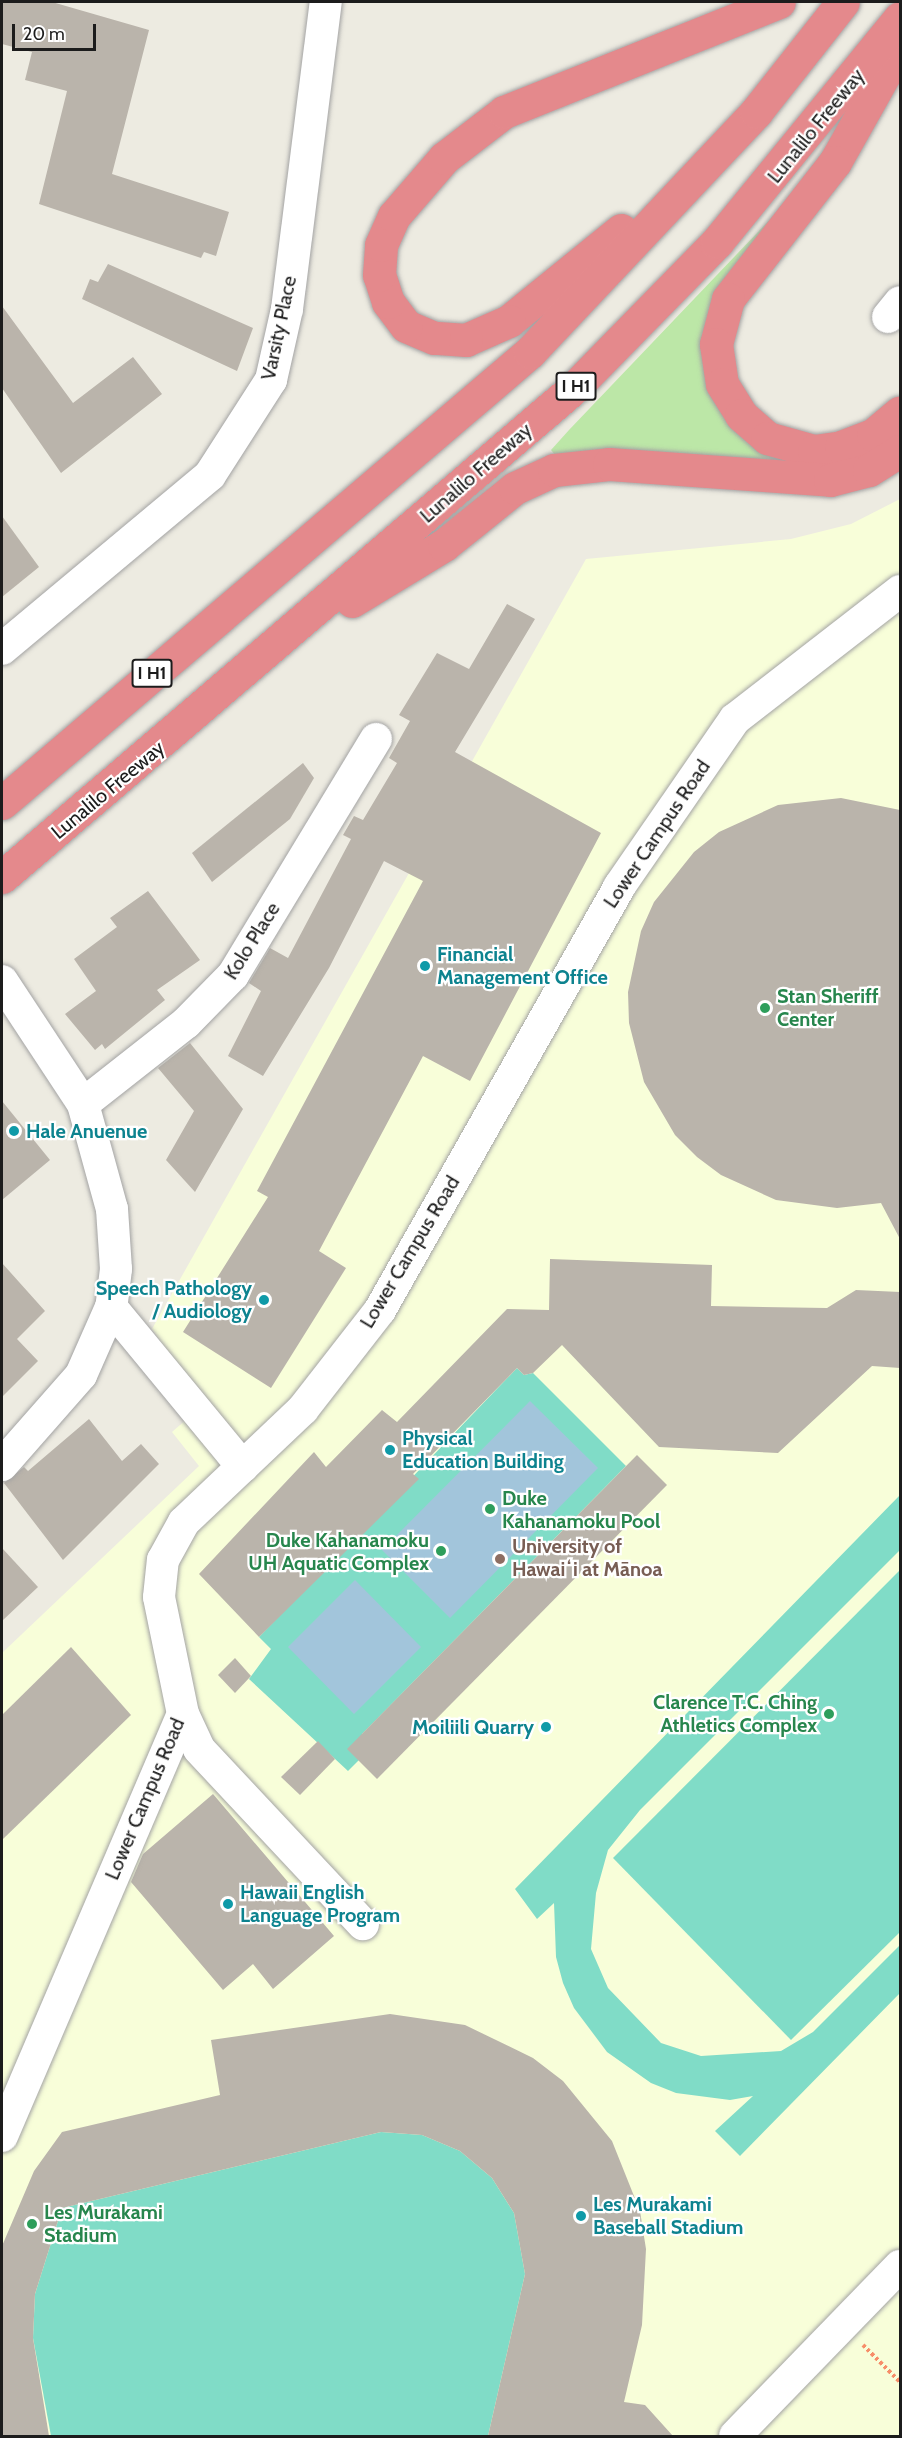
<!DOCTYPE html>
<meta charset="utf-8">
<style>
body{margin:0}
#map{position:relative;width:902px;height:2438px;overflow:hidden;background:#edebe1;font-family:Cabin,sans-serif}
div>[style]{position:absolute}
[style*='--x']{left:calc(var(--x)*1px);top:calc(var(--y)*1px);width:calc(var(--w)*1px);rotate:calc(var(--a)*1deg)}
.education>*{inset:0;background:#f8fed9}
.grass>*{inset:0;background:#bce7a7}
.pitch>*{inset:0;background:#80dcc7}
.water>*{inset:0;background:#a2c5db}
.building>*{inset:0;background:#bab4ab}
.path>*{height:4px;margin-top:-2px;transform-origin:0;background:repeating-linear-gradient(90deg,#f78e69 0 3px,transparent 0 6px)}
.roads{filter:drop-shadow(0 0 2px #a3a3a3) drop-shadow(0 0 2px #a3a3a3)}
.minor>*{height:32px;margin:-16px;padding:0 16px;transform-origin:16px;border-radius:16px;background:#fff}
.highway>*{height:33px;margin:-16.5px;padding:0 16.5px;transform-origin:16.5px;border-radius:16.5px;background:#e4898c}
.dots>*{width:16px;height:16px;translate:-50% -50%;box-sizing:border-box;border:3px solid #fff;border-radius:50%}
span{translate:-50% -50%;white-space:nowrap;text-align:center;line-height:1.15;-webkit-text-stroke:4.5px #fff;paint-order:stroke}
.shield-label span{padding:2px 4px;background:#fff;border:2px solid;border-radius:4px;-webkit-text-stroke-width:0}
.shield-label{font-size:18px;color:#1c1c1c;font-weight:700}
.street-label{font-size:20px;color:#1c1c1c}
.culture-label{font-size:20px;color:#0d838f;font-weight:700}
.left{translate:0 -50%;text-align:left}
.right{translate:-100% -50%;text-align:right}
.leisure-label{font-size:20px;color:#27864d;font-weight:700}
.education-label{font-size:20px;color:#785e54;font-weight:700}
.frame{position:absolute;inset:0;border:3px solid #1c1c1c;pointer-events:none}
.scale{position:absolute;left:12px;top:24px;width:84px;height:27px;box-sizing:border-box;border:3px solid #1c1c1c;border-top:0;padding-left:8px;font-size:18px;line-height:21px;white-space:nowrap;color:#1c1c1c;-webkit-text-stroke:4px #fff;paint-order:stroke}
</style>
<div id="map">
<div class="education">
<i style="clip-path:polygon(900px 499px,900px 2436px,2px 2436px,2px 1653px,199px 1466px,172px 1432px,203px 1405px,152px 1329px,586px 559px,791px 539px,851px 524px)"></i>
</div>
<div class="grass">
<i style="clip-path:polygon(799px 189px,705px 330px,770px 448px,900px 427px,900px 434px,879px 452px,837px 465px,556px 456px,551px 450px,569px 430px)"></i>
</div>
<div class="pitch">
<i style="clip-path:polygon(517px 1368px,524px 1375px,533px 1373px,626px 1466px,362px 1734px,373px 1746px,348px 1771px,249px 1679px,271px 1649px,259px 1637px)"></i>
<i style="clip-path:polygon(900px 1495px,900px 1550px,640px 1810px,608px 1850px,596px 1893px,591px 1949px,608px 1988px,661px 2043px,701px 2056px,781px 2051px,813px 2032px,900px 1945px,900px 1993px,740px 2156px,715px 2131px,753px 2096px,730px 2100px,676px 2093px,651px 2083px,607px 2052px,574px 2008px,563px 1983px,556px 1957px,554px 1903px,537px 1919px,515px 1889px)"></i>
<i style="clip-path:polygon(900px 1570px,900px 1932px,791px 2040px,613px 1858px)"></i>
<i style="clip-path:polygon(381px 2132px,422px 2135px,460px 2151px,492px 2178px,514px 2213px,525px 2274px,488px 2436px,51px 2436px,33px 2338px,35px 2294px,62px 2208px)"></i>
</div>
<div class="water">
<i style="clip-path:polygon(530px 1401px,598px 1468px,450px 1618px,382px 1550px)"></i>
<i style="clip-path:polygon(355px 1580px,421px 1647px,354px 1714px,288px 1647px)"></i>
</div>
<div class="building">
<i style="clip-path:polygon(2px 2px,52px 2px,149px 30px,112px 174px,229px 212px,216px 256px,204px 252px,201px 258px,39px 204px,67px 91px,25px 80px,32px 52px,2px 44px)"></i>
<i style="clip-path:polygon(108px 264px,253px 328px,237px 371px,82px 299px,90px 279px,98px 282px)"></i>
<i style="clip-path:polygon(2px 306px,73px 403px,133px 357px,162px 394px,61px 473px,2px 388px)"></i>
<i style="clip-path:polygon(2px 516px,39px 567px,2px 597px)"></i>
<i style="clip-path:polygon(507px 604px,535px 619px,455px 752px,601px 833px,470px 1081px,423px 1056px,319px 1251px,346px 1268px,271px 1388px,183px 1332px,268px 1197px,257px 1191px,423px 881px,384px 861px,329px 968px,263px 1076px,228px 1056px,261px 991px,249px 983px,270px 948px,288px 958px,351px 839px,343px 835px,354px 816px,363px 820px,397px 763px,389px 758px,410px 721px,399px 715px,437px 653px,469px 669px)"></i>
<i style="clip-path:polygon(303px 763px,314px 778px,290px 819px,212px 882px,192px 853px)"></i>
<i style="clip-path:polygon(841px 798px,900px 810px,900px 1239px,881px 1203px,837px 1208px,776px 1200px,721px 1175px,697px 1157px,675px 1135px,644px 1082px,629px 1023px,628px 992px,641px 931px,654px 902px,694px 852px,719px 832px,778px 805px)"></i>
<i style="clip-path:polygon(148px 891px,200px 960px,157px 990px,165px 1000px,105px 1049px,102px 1044px,95px 1050px,65px 1014px,96px 991px,74px 959px,117px 927px,110px 918px)"></i>
<i style="clip-path:polygon(190px 1043px,243px 1109px,195px 1192px,166px 1160px,194px 1111px,158px 1068px)"></i>
<i style="clip-path:polygon(2px 1101px,50px 1160px,2px 1200px)"></i>
<i style="clip-path:polygon(550px 1259px,712px 1265px,711px 1306px,827px 1308px,856px 1290px,900px 1292px,900px 1368px,872px 1366px,778px 1453px,659px 1447px,562px 1345px,533px 1373px,524px 1375px,517px 1368px,413px 1474px,419px 1479px,259px 1637px,199px 1574px,314px 1452px,326px 1467px,382px 1410px,397px 1422px,507px 1309px,549px 1310px)"></i>
<i style="clip-path:polygon(2px 1263px,45px 1311px,17px 1339px,38px 1361px,2px 1397px)"></i>
<i style="clip-path:polygon(89px 1419px,122px 1461px,141px 1444px,159px 1464px,63px 1560px,4px 1483px,24px 1467px,28px 1471px)"></i>
<i style="clip-path:polygon(637px 1455px,667px 1485px,377px 1779px,347px 1749px)"></i>
<i style="clip-path:polygon(2px 1548px,38px 1587px,2px 1621px)"></i>
<i style="clip-path:polygon(71px 1647px,131px 1715px,2px 1840px,2px 1715px)"></i>
<i style="clip-path:polygon(235px 1658px,251px 1676px,235px 1693px,218px 1675px)"></i>
<i style="clip-path:polygon(318px 1741px,335px 1759px,300px 1795px,281px 1777px)"></i>
<i style="clip-path:polygon(213px 1794px,334px 1936px,273px 1989px,253px 1964px,223px 1990px,131px 1882px,143px 1854px)"></i>
<i style="clip-path:polygon(390px 2014px,465px 2025px,533px 2058px,563px 2081px,612px 2141px,640px 2211px,646px 2249px,642px 2325px,624px 2402px,645px 2405px,673px 2436px,488px 2436px,525px 2274px,514px 2213px,492px 2178px,460px 2151px,422px 2135px,381px 2132px,62px 2208px,35px 2294px,33px 2338px,49px 2436px,2px 2436px,2px 2246px,34px 2171px,62px 2132px,220px 2095px,211px 2040px)"></i>
</div>
<div class="path">
<i style="--x:863;--y:2345;--w:52;--a:45"></i>
</div>
<div class="roads">
<div class="minor">
<i style="--x:888;--y:317;--w:19;--a:-51"></i>
<i style="--x:2;--y:649;--w:271;--a:-39.9"></i>
<i style="--x:210;--y:475;--w:113;--a:-57.3"></i>
<i style="--x:271;--y:380;--w:73;--a:-77.3"></i>
<i style="--x:287;--y:309;--w:309;--a:-82.8"></i>
<i style="--x:2;--y:981;--w:147;--a:56.6"></i>
<i style="--x:83;--y:1104;--w:109;--a:74.6"></i>
<i style="--x:112;--y:1209;--w:60;--a:86.2"></i>
<i style="--x:116;--y:1269;--w:38;--a:97"></i>
<i style="--x:111;--y:1307;--w:74;--a:113.8"></i>
<i style="--x:81;--y:1375;--w:120;--a:131.3"></i>
<i style="--x:83;--y:1104;--w:131;--a:-38.2"></i>
<i style="--x:186;--y:1023;--w:67;--a:-45.6"></i>
<i style="--x:233;--y:975;--w:276;--a:-58.8"></i>
<i style="--x:111;--y:1307;--w:207;--a:50.5"></i>
<i style="--x:183;--y:1714;--w:38;--a:65"></i>
<i style="--x:199;--y:1749;--w:240;--a:46.9"></i>
<i style="--x:2;--y:2136;--w:459;--a:-66.8"></i>
<i style="--x:183;--y:1714;--w:119;--a:-101.6"></i>
<i style="--x:159;--y:1597;--w:37;--a:-84"></i>
<i style="--x:163;--y:1560;--w:43;--a:-61.1"></i>
<i style="--x:184;--y:1522;--w:164;--a:-43.5"></i>
<i style="--x:303;--y:1409;--w:125;--a:-52.1"></i>
<i style="--x:380;--y:1310;--w:486;--a:-60.5"></i>
<i style="--x:619;--y:887;--w:204;--a:-55.4"></i>
<i style="--x:735;--y:719;--w:209;--a:-37.8"></i>
<i style="--x:735;--y:2436;--w:237;--a:-45.9"></i>
</div>
<div class="highway">
<i style="--x:897;--y:52;--w:126;--a:119.4"></i>
<i style="--x:835;--y:162;--w:174;--a:128"></i>
<i style="--x:728;--y:299;--w:47;--a:104.9"></i>
<i style="--x:716;--y:344;--w:40;--a:81.5"></i>
<i style="--x:722;--y:384;--w:36;--a:58"></i>
<i style="--x:741;--y:415;--w:35;--a:41"></i>
<i style="--x:767;--y:438;--w:49;--a:15.5"></i>
<i style="--x:814;--y:451;--w:27;--a:-8"></i>
<i style="--x:841;--y:447;--w:34;--a:-21"></i>
<i style="--x:873;--y:435;--w:35;--a:-40"></i>
<i style="--x:621;--y:230;--w:144;--a:140.9"></i>
<i style="--x:509;--y:321;--w:47;--a:156.2"></i>
<i style="--x:466;--y:340;--w:32;--a:-176"></i>
<i style="--x:434;--y:338;--w:30;--a:-157"></i>
<i style="--x:406;--y:326;--w:30;--a:-127"></i>
<i style="--x:388;--y:302;--w:28;--a:-108"></i>
<i style="--x:379;--y:275;--w:30;--a:-86"></i>
<i style="--x:381;--y:245;--w:32;--a:-66"></i>
<i style="--x:394;--y:216;--w:77;--a:-49.2"></i>
<i style="--x:444;--y:158;--w:76;--a:-37.5"></i>
<i style="--x:504;--y:112;--w:296;--a:-21.8"></i>
<i style="--x:352;--y:601;--w:108;--a:-31.3"></i>
<i style="--x:444;--y:545;--w:91;--a:-38.8"></i>
<i style="--x:515;--y:488;--w:43;--a:-24.8"></i>
<i style="--x:554;--y:470;--w:55;--a:-6.2"></i>
<i style="--x:609;--y:464;--w:222;--a:4.1"></i>
<i style="--x:830;--y:480;--w:40;--a:-14.4"></i>
<i style="--x:869;--y:470;--w:36;--a:-32"></i>
<i style="--x:2;--y:803;--w:694;--a:-40.5"></i>
<i style="--x:530;--y:352;--w:330;--a:-46.7"></i>
<i style="--x:756;--y:112;--w:140;--a:-51.7"></i>
<i style="--x:2;--y:877;--w:755;--a:-40.54"></i>
<i style="--x:576;--y:386;--w:202;--a:-45.6"></i>
<i style="--x:717;--y:242;--w:289;--a:-50.8"></i>
</div>
</div>
<div class="dots">
<i style="left:425px;top:966px;background:#0f9aa8"></i>
<i style="left:765px;top:1008px;background:#2e9e5b"></i>
<i style="left:14px;top:1131px;background:#0f9aa8"></i>
<i style="left:264px;top:1300px;background:#0f9aa8"></i>
<i style="left:390px;top:1450px;background:#0f9aa8"></i>
<i style="left:490px;top:1509px;background:#2e9e5b"></i>
<i style="left:441px;top:1551px;background:#2e9e5b"></i>
<i style="left:500px;top:1559px;background:#8d6e63"></i>
<i style="left:829px;top:1714px;background:#2e9e5b"></i>
<i style="left:546px;top:1727px;background:#0f9aa8"></i>
<i style="left:228px;top:1904px;background:#0f9aa8"></i>
<i style="left:581px;top:2216px;background:#0f9aa8"></i>
<i style="left:32px;top:2224px;background:#2e9e5b"></i>
</div>
<div class="shield-label">
<span style="left:576px;top:386px">I H1</span>
<span style="left:152px;top:673px">I H1</span>
</div>
<div class="street-label">
<span style="left:816px;top:126px;rotate:-51deg">Lunalilo Freeway</span>
<span style="left:279px;top:328px;rotate:-78deg">Varsity Place</span>
<span style="left:476px;top:473px;rotate:-41deg">Lunalilo Freeway</span>
<span style="left:108px;top:790px;rotate:-40deg">Lunalilo Freeway</span>
<span style="left:657px;top:834px;rotate:-56deg">Lower Campus Road</span>
<span style="left:252px;top:941px;rotate:-58deg">Kolo Place</span>
<span style="left:410px;top:1252px;rotate:-59deg">Lower Campus Road</span>
<span style="left:145px;top:1799px;rotate:-67deg">Lower Campus Road</span>
</div>
<div class="culture-label">
<span class="left" style="left:437px;top:966px">Financial<br>Management Office</span>
<span class="left" style="left:26px;top:1131px">Hale Anuenue</span>
<span class="right" style="left:252px;top:1300px">Speech Pathology<br>/ Audiology</span>
<span class="left" style="left:402px;top:1450px">Physical<br>Education Building</span>
<span class="right" style="left:534px;top:1727px">Moiliili Quarry</span>
<span class="left" style="left:240px;top:1904px">Hawaii English<br>Language Program</span>
<span class="left" style="left:593px;top:2216px">Les Murakami<br>Baseball Stadium</span>
</div>
<div class="leisure-label">
<span class="left" style="left:777px;top:1008px">Stan Sheriff<br>Center</span>
<span class="left" style="left:502px;top:1510px">Duke<br>Kahanamoku Pool</span>
<span class="right" style="left:429px;top:1552px">Duke Kahanamoku<br>UH Aquatic Complex</span>
<span class="right" style="left:817px;top:1714px">Clarence T.C. Ching<br>Athletics Complex</span>
<span class="left" style="left:44px;top:2224px">Les Murakami<br>Stadium</span>
</div>
<div class="education-label">
<span class="left" style="left:512px;top:1558px">University of<br>Hawaiʻi at Mānoa</span>
</div>
<div class="frame"></div>
<div class="scale">20 m</div>
</div>
